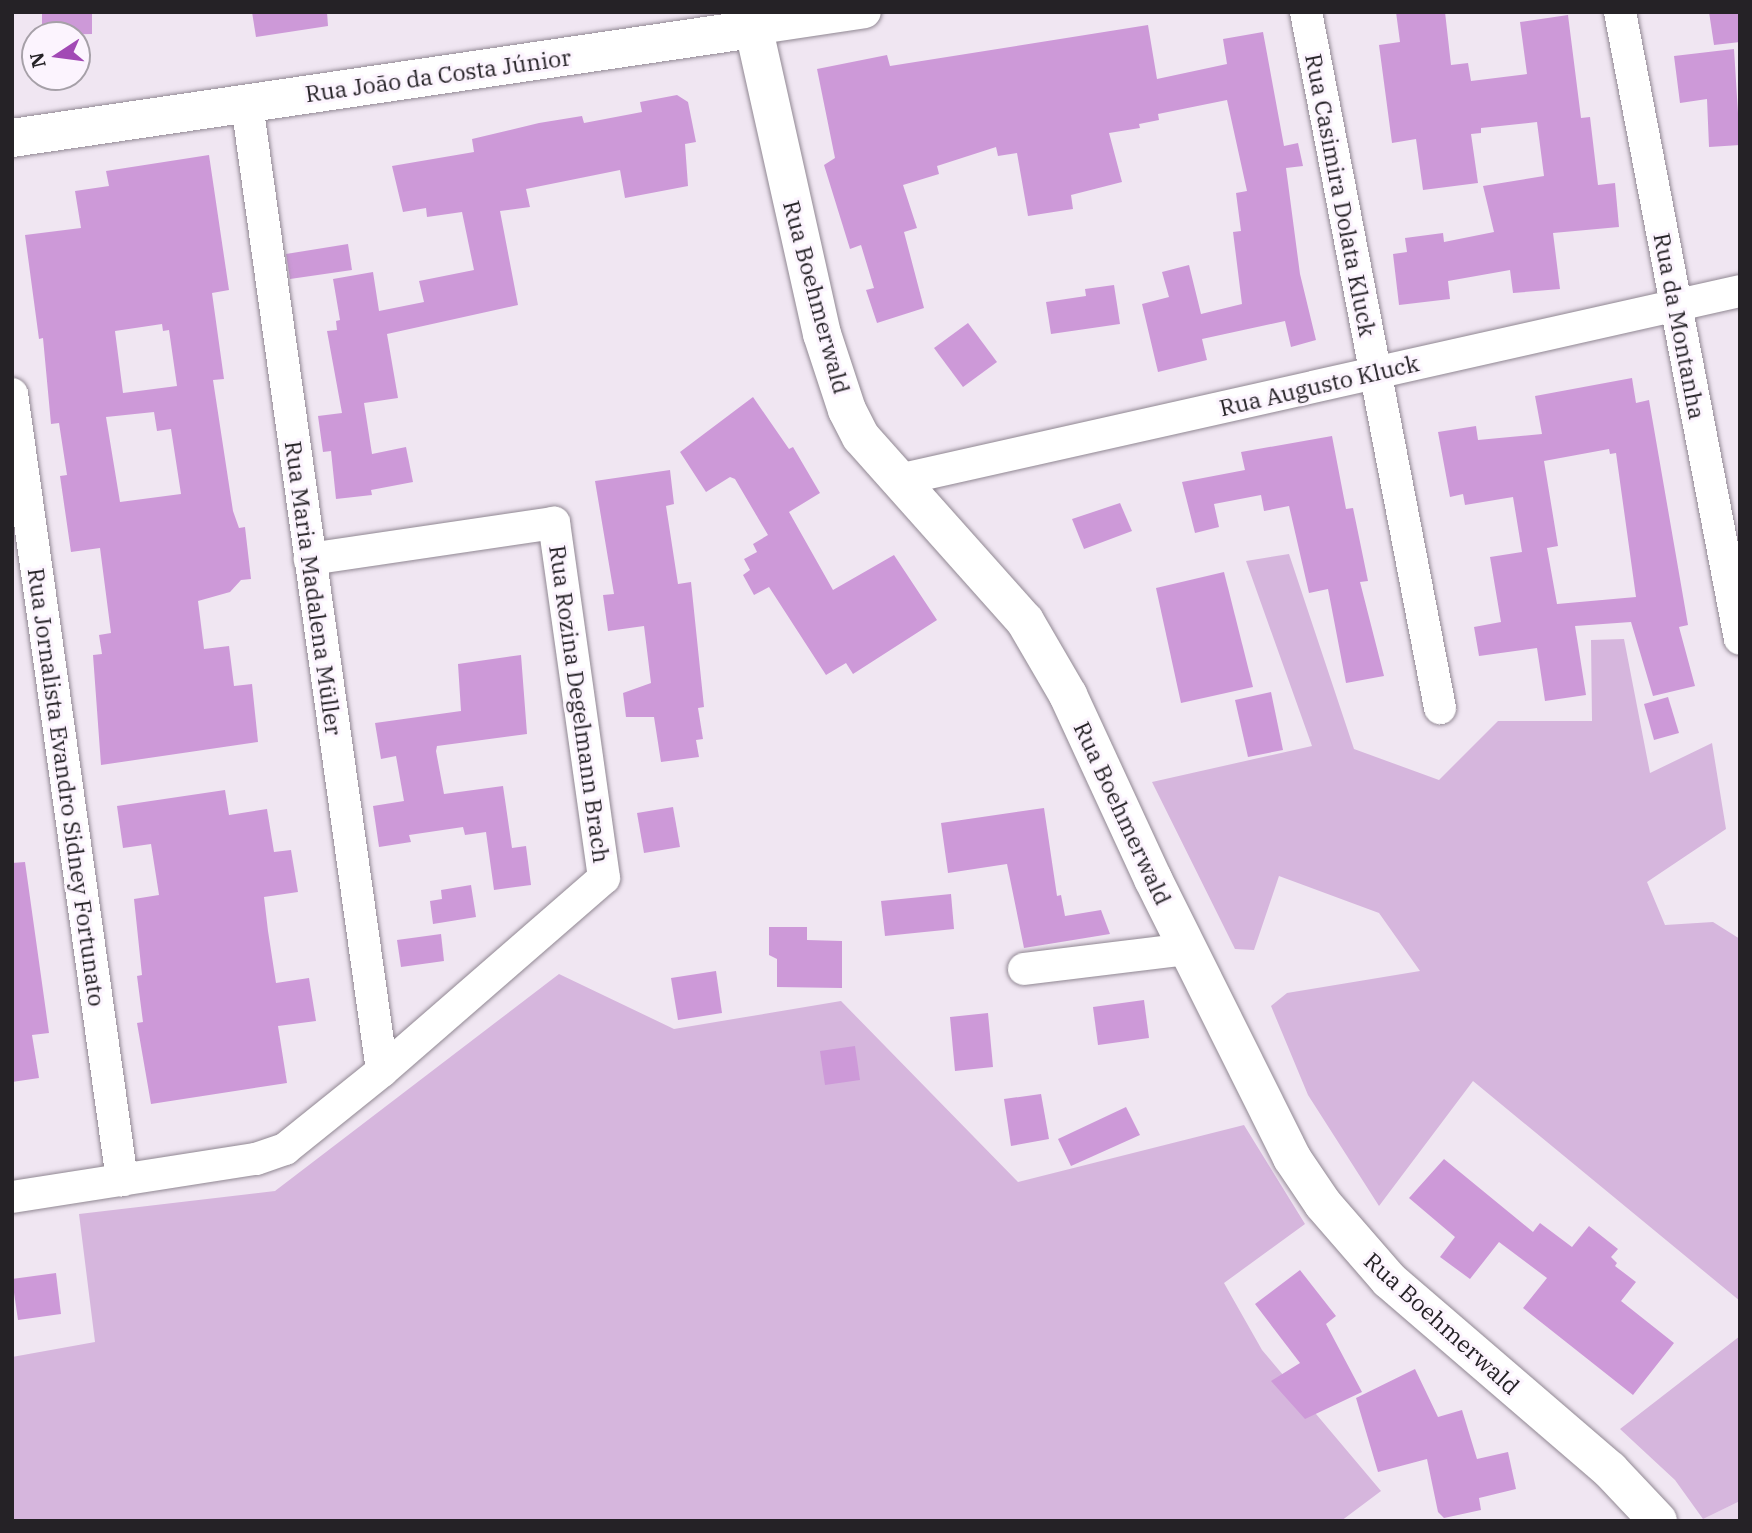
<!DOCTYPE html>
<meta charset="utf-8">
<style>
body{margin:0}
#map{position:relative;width:1752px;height:1533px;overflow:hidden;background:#f0e6f2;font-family:"IBM Plex Serif",serif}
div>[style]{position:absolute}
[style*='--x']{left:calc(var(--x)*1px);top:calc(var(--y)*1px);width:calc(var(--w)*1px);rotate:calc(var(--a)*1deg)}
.built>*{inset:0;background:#e9d9ec}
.green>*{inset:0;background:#d6b6dd}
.building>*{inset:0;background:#cd99d8}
.roads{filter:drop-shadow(0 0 2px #918893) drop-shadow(0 0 2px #918893)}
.minor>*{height:32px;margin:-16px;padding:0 16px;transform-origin:16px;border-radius:16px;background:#fff}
.secondary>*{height:38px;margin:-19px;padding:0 19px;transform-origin:19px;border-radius:19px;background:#fff}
span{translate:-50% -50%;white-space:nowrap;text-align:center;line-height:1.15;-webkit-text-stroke:6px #fcf4fe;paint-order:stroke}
.street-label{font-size:23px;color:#252226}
.frame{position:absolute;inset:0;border:14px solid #252226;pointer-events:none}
.north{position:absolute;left:21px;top:21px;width:70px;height:70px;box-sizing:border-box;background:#fcf4fe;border:2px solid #a6a0a8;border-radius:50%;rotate:257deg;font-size:19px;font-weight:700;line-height:28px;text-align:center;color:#252226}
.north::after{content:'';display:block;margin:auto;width:24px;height:32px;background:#a249b5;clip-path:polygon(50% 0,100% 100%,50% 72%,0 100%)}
</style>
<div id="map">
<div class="built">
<i style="clip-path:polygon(1740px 1501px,1740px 1521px,1703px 1519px)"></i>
</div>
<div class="green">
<i style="clip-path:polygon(1289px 554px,1354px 749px,1439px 780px,1498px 721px,1592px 721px,1591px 640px,1624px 639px,1650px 773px,1712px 743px,1726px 829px,1647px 882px,1665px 925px,1713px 922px,1740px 939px,1740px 1301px,1473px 1081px,1379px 1206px,1308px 1095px,1271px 1006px,1287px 993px,1420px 971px,1379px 913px,1279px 876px,1254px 950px,1235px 949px,1152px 782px,1312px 746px,1246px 561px)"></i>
<i style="clip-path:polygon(559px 974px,674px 1029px,841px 1001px,1018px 1182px,1244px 1125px,1305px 1224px,1224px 1283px,1262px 1350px,1381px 1491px,1341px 1521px,12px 1521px,12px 1357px,95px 1342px,79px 1214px,275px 1191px)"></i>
<i style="clip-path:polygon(1740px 1336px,1740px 1501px,1703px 1519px,1675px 1480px,1620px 1429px)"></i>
</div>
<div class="building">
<i style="clip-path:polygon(42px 12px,92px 12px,92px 34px,42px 35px)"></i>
<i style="clip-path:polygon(252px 12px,327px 12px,328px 26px,256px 37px)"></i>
<i style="clip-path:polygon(1396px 12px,1445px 12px,1451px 65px,1468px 63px,1471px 81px,1527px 74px,1520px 22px,1568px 15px,1581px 118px,1590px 117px,1598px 185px,1615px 183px,1619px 227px,1553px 233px,1560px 289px,1513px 293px,1510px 270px,1448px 281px,1450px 299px,1399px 305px,1393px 254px,1407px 252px,1405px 238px,1443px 233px,1444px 242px,1494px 232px,1483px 186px,1544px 176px,1537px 122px,1481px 128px,1481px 133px,1471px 134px,1478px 183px,1423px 190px,1416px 139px,1392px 143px,1379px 45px,1400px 42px)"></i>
<i style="clip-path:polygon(1709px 12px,1740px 12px,1740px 42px,1714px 45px)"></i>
<i style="clip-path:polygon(1148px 25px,1157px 79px,1227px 64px,1223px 39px,1263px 32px,1284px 146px,1298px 143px,1303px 166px,1286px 168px,1300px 274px,1316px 340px,1291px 347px,1285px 321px,1202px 339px,1207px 360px,1158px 372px,1142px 304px,1169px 297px,1162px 272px,1189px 265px,1201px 314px,1242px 304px,1233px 232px,1241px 231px,1236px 193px,1247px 191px,1227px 100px,1158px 114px,1159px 120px,1139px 124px,1140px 128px,1109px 133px,1122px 182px,1071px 195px,1073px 209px,1028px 216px,1017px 153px,998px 156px,996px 147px,937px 166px,939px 174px,903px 185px,917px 228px,904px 232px,924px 308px,877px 323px,866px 290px,874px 288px,861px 245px,850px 249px,824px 165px,835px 158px,817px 69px,887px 55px,890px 66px)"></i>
<i style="clip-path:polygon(1734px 49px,1740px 145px,1709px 147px,1707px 99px,1680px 103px,1674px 56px)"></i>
<i style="clip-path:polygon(677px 95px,688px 102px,696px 142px,685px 144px,688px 186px,625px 198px,620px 170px,526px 189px,530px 207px,500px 211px,518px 305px,387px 334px,398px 398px,364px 403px,372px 454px,406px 447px,413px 482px,371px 490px,372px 495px,336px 499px,331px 451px,323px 452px,318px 416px,342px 413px,327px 331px,337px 330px,336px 321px,340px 320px,333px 279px,373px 272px,379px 311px,424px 302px,419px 281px,474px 270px,462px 212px,427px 217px,426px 208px,403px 212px,392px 166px,474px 152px,472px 139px,539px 123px,582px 116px,584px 123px,642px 112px,640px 102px)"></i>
<i style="clip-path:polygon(evenodd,209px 155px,229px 290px,212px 293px,224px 379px,213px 380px,233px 511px,239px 528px,245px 527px,251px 579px,241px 580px,230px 592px,198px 601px,204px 649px,229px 646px,234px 686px,252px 684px,258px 742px,101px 765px,93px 655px,102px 654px,99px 635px,111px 633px,100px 548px,71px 552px,60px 476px,67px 475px,59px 423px,51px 424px,43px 338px,39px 339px,25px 235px,81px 228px,75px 191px,109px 186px,106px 171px,209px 155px,162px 324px,163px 331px,169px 330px,177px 386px,123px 393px,115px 331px,162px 324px,209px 155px,154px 412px,157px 431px,171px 429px,181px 494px,120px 502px,106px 417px,154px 412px)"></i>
<i style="clip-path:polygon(348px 244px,352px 270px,290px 279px,286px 254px)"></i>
<i style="clip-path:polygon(1114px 285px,1120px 324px,1051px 334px,1046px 302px,1086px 296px,1085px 289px)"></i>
<i style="clip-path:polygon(968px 323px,997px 362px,963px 387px,934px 348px)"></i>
<i style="clip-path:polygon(evenodd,1632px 378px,1636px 403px,1649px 400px,1688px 625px,1679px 627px,1695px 686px,1653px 696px,1631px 622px,1575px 626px,1586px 695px,1545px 701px,1537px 648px,1479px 656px,1474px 627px,1501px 622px,1490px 557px,1522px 552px,1513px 497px,1465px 505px,1463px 494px,1450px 497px,1438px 432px,1476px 426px,1478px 440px,1542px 434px,1535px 396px,1632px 378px,1609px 449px,1610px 454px,1616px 453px,1636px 597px,1557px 604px,1547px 548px,1558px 546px,1544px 461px,1609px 449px)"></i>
<i style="clip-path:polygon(753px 397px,789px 449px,793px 447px,820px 493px,789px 512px,833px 590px,894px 555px,937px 620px,853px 674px,846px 663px,826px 675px,769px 587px,754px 595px,743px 575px,750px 570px,744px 559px,757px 552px,753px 544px,768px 535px,735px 479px,730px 477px,706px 492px,680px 452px)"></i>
<i style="clip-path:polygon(1332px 436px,1346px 509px,1353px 508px,1368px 581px,1360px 582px,1384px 676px,1346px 683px,1328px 589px,1309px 593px,1289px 506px,1264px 511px,1261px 495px,1214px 504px,1219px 527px,1195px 533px,1182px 482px,1245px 470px,1241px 452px)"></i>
<i style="clip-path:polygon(670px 470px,674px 504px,666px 506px,678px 584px,691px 582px,704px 707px,698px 708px,703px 739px,696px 740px,699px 757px,661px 762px,654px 717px,626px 717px,623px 693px,651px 683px,644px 626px,608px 631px,603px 595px,614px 594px,595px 481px)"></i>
<i style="clip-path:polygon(1120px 503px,1132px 531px,1084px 549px,1072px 519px)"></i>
<i style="clip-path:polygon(1224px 572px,1253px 687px,1181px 703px,1156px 588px)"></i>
<i style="clip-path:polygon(521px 655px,527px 734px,437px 746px,436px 751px,444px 794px,503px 786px,512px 848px,526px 846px,531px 885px,494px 890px,486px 832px,465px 835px,463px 827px,409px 835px,411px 842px,379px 847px,373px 806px,404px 801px,396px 756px,381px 759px,375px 723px,461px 711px,458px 664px)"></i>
<i style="clip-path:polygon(1271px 692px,1283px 750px,1248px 757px,1235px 700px)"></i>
<i style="clip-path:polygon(1668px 697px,1679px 733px,1654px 740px,1644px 704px)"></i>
<i style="clip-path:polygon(225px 790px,229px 815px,267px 809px,274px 852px,291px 850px,298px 892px,264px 897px,268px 931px,276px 983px,309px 978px,316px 1021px,278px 1026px,287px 1083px,151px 1104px,137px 1023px,143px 1022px,137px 976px,142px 975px,134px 899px,159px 895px,151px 844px,123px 848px,117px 806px)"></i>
<i style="clip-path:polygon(673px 807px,680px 847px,644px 853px,637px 813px)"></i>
<i style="clip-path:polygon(1044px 808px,1057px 896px,1061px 895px,1065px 916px,1101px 910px,1110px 934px,1024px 948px,1007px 864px,948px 873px,941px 823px)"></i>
<i style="clip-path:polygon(25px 862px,49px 1033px,32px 1035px,39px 1078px,12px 1082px,12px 863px)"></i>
<i style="clip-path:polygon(471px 885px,476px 917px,433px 924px,430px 901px,442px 899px,441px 890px)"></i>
<i style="clip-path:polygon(951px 894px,954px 929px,885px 936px,881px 901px)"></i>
<i style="clip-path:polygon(769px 927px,807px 927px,807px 940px,842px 941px,842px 988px,777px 987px,777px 959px,769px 955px)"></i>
<i style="clip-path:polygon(441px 934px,444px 961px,401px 967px,397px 940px)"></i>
<i style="clip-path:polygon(716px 971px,722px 1013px,678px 1020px,671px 978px)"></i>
<i style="clip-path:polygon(1144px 1000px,1149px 1038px,1098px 1045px,1093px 1007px)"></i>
<i style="clip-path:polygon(988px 1013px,993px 1067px,955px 1071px,950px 1017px)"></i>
<i style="clip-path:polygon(855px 1046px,860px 1080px,825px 1085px,820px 1051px)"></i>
<i style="clip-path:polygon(1041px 1094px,1049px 1139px,1011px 1146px,1004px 1099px)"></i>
<i style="clip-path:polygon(1126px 1107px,1140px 1135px,1071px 1166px,1058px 1139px)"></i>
<i style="clip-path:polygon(1444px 1159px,1533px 1232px,1540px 1223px,1572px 1247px,1589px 1226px,1618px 1249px,1611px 1257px,1617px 1263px,1615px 1266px,1636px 1282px,1621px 1301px,1674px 1343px,1633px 1395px,1523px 1308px,1547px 1278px,1499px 1242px,1470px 1279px,1440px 1257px,1455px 1237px,1409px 1198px)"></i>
<i style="clip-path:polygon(1300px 1270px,1336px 1316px,1326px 1324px,1362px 1392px,1305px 1419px,1271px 1381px,1300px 1363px,1255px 1304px)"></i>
<i style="clip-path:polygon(56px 1273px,61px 1314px,18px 1320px,12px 1279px)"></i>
<i style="clip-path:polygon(1415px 1369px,1438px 1417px,1462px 1410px,1477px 1459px,1508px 1452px,1516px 1489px,1479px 1498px,1481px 1510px,1444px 1518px,1438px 1512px,1427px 1459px,1378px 1472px,1356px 1398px)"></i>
</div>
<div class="roads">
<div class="minor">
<i style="--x:1306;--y:12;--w:709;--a:79.1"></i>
<i style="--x:1620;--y:12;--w:638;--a:79.17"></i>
<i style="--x:753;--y:29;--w:113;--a:-8.6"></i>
<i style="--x:247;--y:104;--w:976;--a:82.05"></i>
<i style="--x:12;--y:394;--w:794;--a:82.03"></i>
<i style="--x:898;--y:480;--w:863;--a:-12.65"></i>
<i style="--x:1024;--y:969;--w:164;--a:-7"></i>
<i style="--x:12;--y:1197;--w:247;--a:-8.9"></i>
<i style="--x:256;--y:1159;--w:31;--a:-19"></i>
<i style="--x:285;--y:1149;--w:124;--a:-38.8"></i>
<i style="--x:382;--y:1071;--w:294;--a:-41"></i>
<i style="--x:604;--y:878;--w:359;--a:-98"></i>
<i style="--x:554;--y:523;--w:247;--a:171.6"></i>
</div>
<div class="secondary">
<i style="--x:750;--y:12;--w:330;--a:77.4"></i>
<i style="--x:822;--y:334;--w:80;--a:71.8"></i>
<i style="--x:847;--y:410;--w:30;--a:63"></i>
<i style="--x:861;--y:437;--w:246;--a:48.3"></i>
<i style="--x:1025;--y:621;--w:86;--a:59.8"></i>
<i style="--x:1068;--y:695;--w:203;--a:65.2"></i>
<i style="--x:1153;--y:879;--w:312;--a:63.5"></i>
<i style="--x:1292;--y:1158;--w:55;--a:56"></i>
<i style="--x:1323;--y:1204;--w:101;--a:49"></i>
<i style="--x:1389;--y:1280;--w:291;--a:40.7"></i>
<i style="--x:1610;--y:1470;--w:70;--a:46.7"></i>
<i style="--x:12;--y:138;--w:749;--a:-8.37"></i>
</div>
</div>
<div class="street-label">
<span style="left:438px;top:75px;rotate:-8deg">Rua João da Costa Júnior</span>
<span style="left:1341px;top:195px;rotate:79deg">Rua Casimira Dolata Kluck</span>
<span style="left:817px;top:297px;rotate:75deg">Rua Boehmerwald</span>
<span style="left:1680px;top:326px;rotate:79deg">Rua da Montanha</span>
<span style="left:1319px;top:385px;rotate:-13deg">Rua Augusto Kluck</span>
<span style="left:314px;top:588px;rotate:82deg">Rua Maria Madalena Müller</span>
<span style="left:580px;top:704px;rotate:82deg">Rua Rozina Degelmann Brach</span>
<span style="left:67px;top:787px;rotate:82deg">Rua Jornalista Evandro Sidney Fortunato</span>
<span style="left:1123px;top:813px;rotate:65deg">Rua Boehmerwald</span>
<span style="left:1442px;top:1323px;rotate:42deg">Rua Boehmerwald</span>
</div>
<div class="frame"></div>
<div class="north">N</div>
</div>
